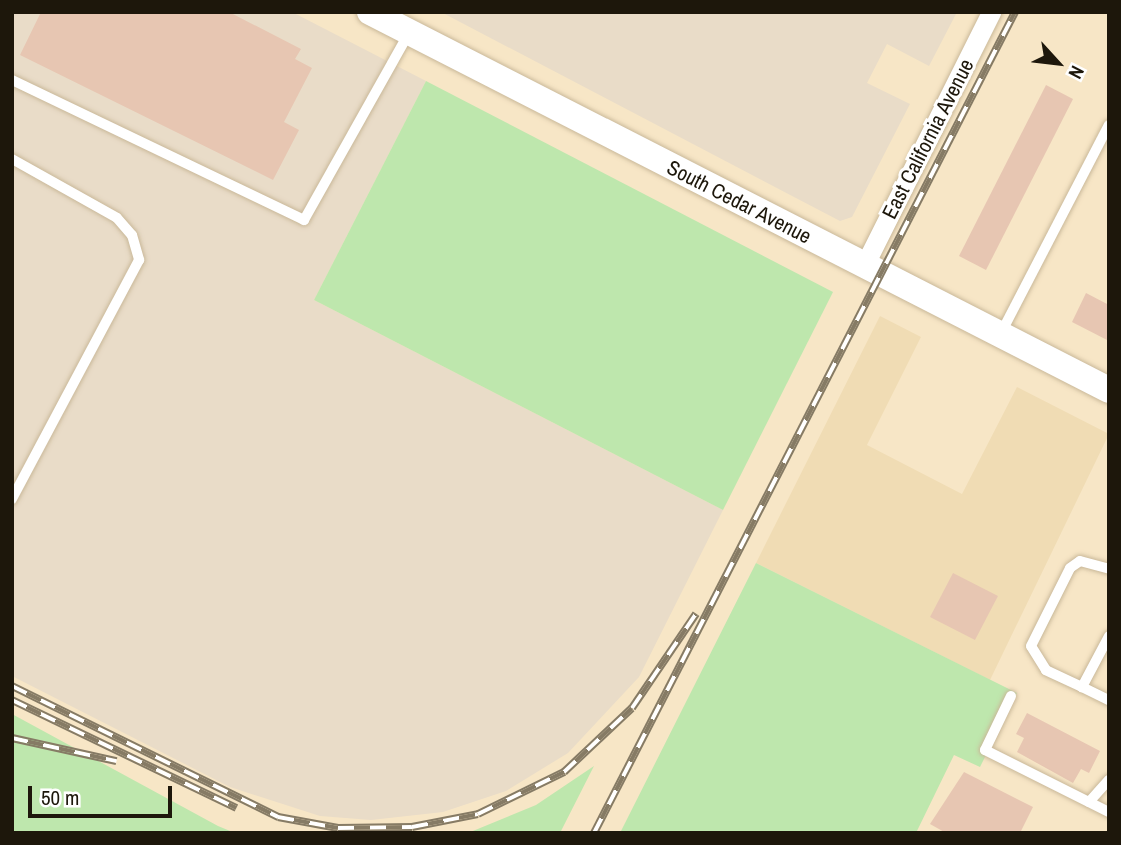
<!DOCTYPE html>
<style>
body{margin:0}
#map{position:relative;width:1121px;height:845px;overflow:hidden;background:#f7e6c6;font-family:"Archivo Narrow",sans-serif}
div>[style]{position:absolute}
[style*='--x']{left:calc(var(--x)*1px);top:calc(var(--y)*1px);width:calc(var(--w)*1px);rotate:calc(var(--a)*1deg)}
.built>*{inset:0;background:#f0dcb4}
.industrial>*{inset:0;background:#e9dcc8}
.green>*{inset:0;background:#bee7ad}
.building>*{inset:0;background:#e7c6b2}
.roads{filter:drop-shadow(0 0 2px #c9b899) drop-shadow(0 0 2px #c9b899)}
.lane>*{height:10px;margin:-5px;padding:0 5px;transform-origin:5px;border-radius:5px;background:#fff}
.street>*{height:19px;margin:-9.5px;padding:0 9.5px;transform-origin:9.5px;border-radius:9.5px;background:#fff}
.secondary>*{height:26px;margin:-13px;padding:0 13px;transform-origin:13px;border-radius:13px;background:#fff}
.rail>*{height:8px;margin-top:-4px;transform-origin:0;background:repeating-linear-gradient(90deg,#fff 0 16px,#867b65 0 32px);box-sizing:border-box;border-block:2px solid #867b65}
span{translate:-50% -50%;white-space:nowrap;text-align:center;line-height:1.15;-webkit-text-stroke:6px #fff;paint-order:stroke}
.street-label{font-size:21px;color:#1d170b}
.frame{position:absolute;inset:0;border:14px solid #1d170b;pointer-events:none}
.north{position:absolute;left:1023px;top:28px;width:70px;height:70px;-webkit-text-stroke:5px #fff;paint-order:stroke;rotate:117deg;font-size:19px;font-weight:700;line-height:28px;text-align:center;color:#1d170b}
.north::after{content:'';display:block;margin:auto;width:24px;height:32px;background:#1d170b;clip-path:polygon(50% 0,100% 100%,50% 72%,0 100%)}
.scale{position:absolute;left:28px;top:786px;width:144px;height:32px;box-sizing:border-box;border:4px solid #1d170b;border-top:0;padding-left:9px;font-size:21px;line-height:24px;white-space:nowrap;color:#1d170b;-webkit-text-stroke:5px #fff;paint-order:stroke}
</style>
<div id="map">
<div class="built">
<i style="clip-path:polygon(880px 316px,921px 337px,867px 445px,962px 494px,1017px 387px,1109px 434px,990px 680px,756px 563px)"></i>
</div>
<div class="industrial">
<i style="clip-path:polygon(12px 12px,292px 12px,426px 81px,314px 300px,723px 510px,639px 677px,568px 753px,506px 791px,443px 812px,371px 820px,320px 816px,230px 787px,12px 676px)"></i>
<i style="clip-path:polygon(441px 12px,957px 12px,929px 66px,887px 44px,867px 83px,910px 104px,852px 217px,840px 221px)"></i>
</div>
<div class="green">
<i style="clip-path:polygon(426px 81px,833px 292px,723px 510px,314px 300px)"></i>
<i style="clip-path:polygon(756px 563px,1017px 693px,980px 767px,954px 755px,916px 833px,620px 833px)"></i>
<i style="clip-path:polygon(12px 714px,218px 826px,235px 833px,12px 833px)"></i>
<i style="clip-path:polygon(594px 766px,560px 833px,468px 833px,536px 805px)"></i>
</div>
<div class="building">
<i style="clip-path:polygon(41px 12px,229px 12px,301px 49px,295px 59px,312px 68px,284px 122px,299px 130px,273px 180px,20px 55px)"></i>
<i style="clip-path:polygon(1046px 85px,1073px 99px,986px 270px,959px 256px)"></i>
<i style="clip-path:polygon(1086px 293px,1109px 305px,1109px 341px,1072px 322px)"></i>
<i style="clip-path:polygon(953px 573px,998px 596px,975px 640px,930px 617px)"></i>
<i style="clip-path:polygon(1027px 713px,1100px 751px,1089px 773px,1081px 769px,1073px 783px,1017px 752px,1024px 738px,1016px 734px)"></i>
<i style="clip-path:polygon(964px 772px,1033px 807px,1020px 833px,946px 833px,930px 824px)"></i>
</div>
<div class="roads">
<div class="lane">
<i style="--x:12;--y:80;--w:324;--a:25.6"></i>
<i style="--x:304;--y:220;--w:214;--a:-60.7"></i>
<i style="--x:12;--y:159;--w:120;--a:29.3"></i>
<i style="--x:117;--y:218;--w:23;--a:49"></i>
<i style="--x:132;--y:235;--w:26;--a:74"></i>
<i style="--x:139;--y:260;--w:271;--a:118"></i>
<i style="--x:1001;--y:333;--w:234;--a:-62.6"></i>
<i style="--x:1109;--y:636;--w:58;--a:117.9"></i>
<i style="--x:1082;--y:687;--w:30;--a:26"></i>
<i style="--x:1082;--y:687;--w:40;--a:-155"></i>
<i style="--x:1046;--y:670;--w:28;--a:-122"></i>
<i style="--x:1031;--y:646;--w:87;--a:-63.4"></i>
<i style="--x:1070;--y:568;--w:12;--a:-35"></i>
<i style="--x:1080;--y:561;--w:30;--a:15"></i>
<i style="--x:1011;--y:696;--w:60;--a:115.7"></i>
<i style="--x:985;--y:750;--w:139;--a:26.6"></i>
<i style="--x:1089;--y:802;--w:30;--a:-48"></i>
</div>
<div class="street">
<i style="--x:864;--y:266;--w:284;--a:-63.4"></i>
</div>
<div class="secondary">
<i style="--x:370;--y:12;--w:830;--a:27.09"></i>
</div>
</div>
<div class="rail">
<i style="--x:12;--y:686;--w:297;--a:26.2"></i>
<i style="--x:278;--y:817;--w:61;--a:10.4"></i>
<i style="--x:338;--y:828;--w:74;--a:-0.8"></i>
<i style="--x:412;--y:827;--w:67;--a:-11.1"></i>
<i style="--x:478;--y:814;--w:96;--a:-26"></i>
<i style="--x:564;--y:772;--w:93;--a:-43.3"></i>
<i style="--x:632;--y:708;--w:114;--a:-55.8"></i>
<i style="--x:12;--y:700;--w:249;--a:25.7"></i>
<i style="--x:12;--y:738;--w:107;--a:12.5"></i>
<i style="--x:594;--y:833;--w:923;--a:-62.85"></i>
</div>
<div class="street-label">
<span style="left:928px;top:139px;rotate:-63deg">East California Avenue</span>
<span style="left:739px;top:202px;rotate:27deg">South Cedar Avenue</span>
</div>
<div class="frame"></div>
<div class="north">N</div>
<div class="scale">50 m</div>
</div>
